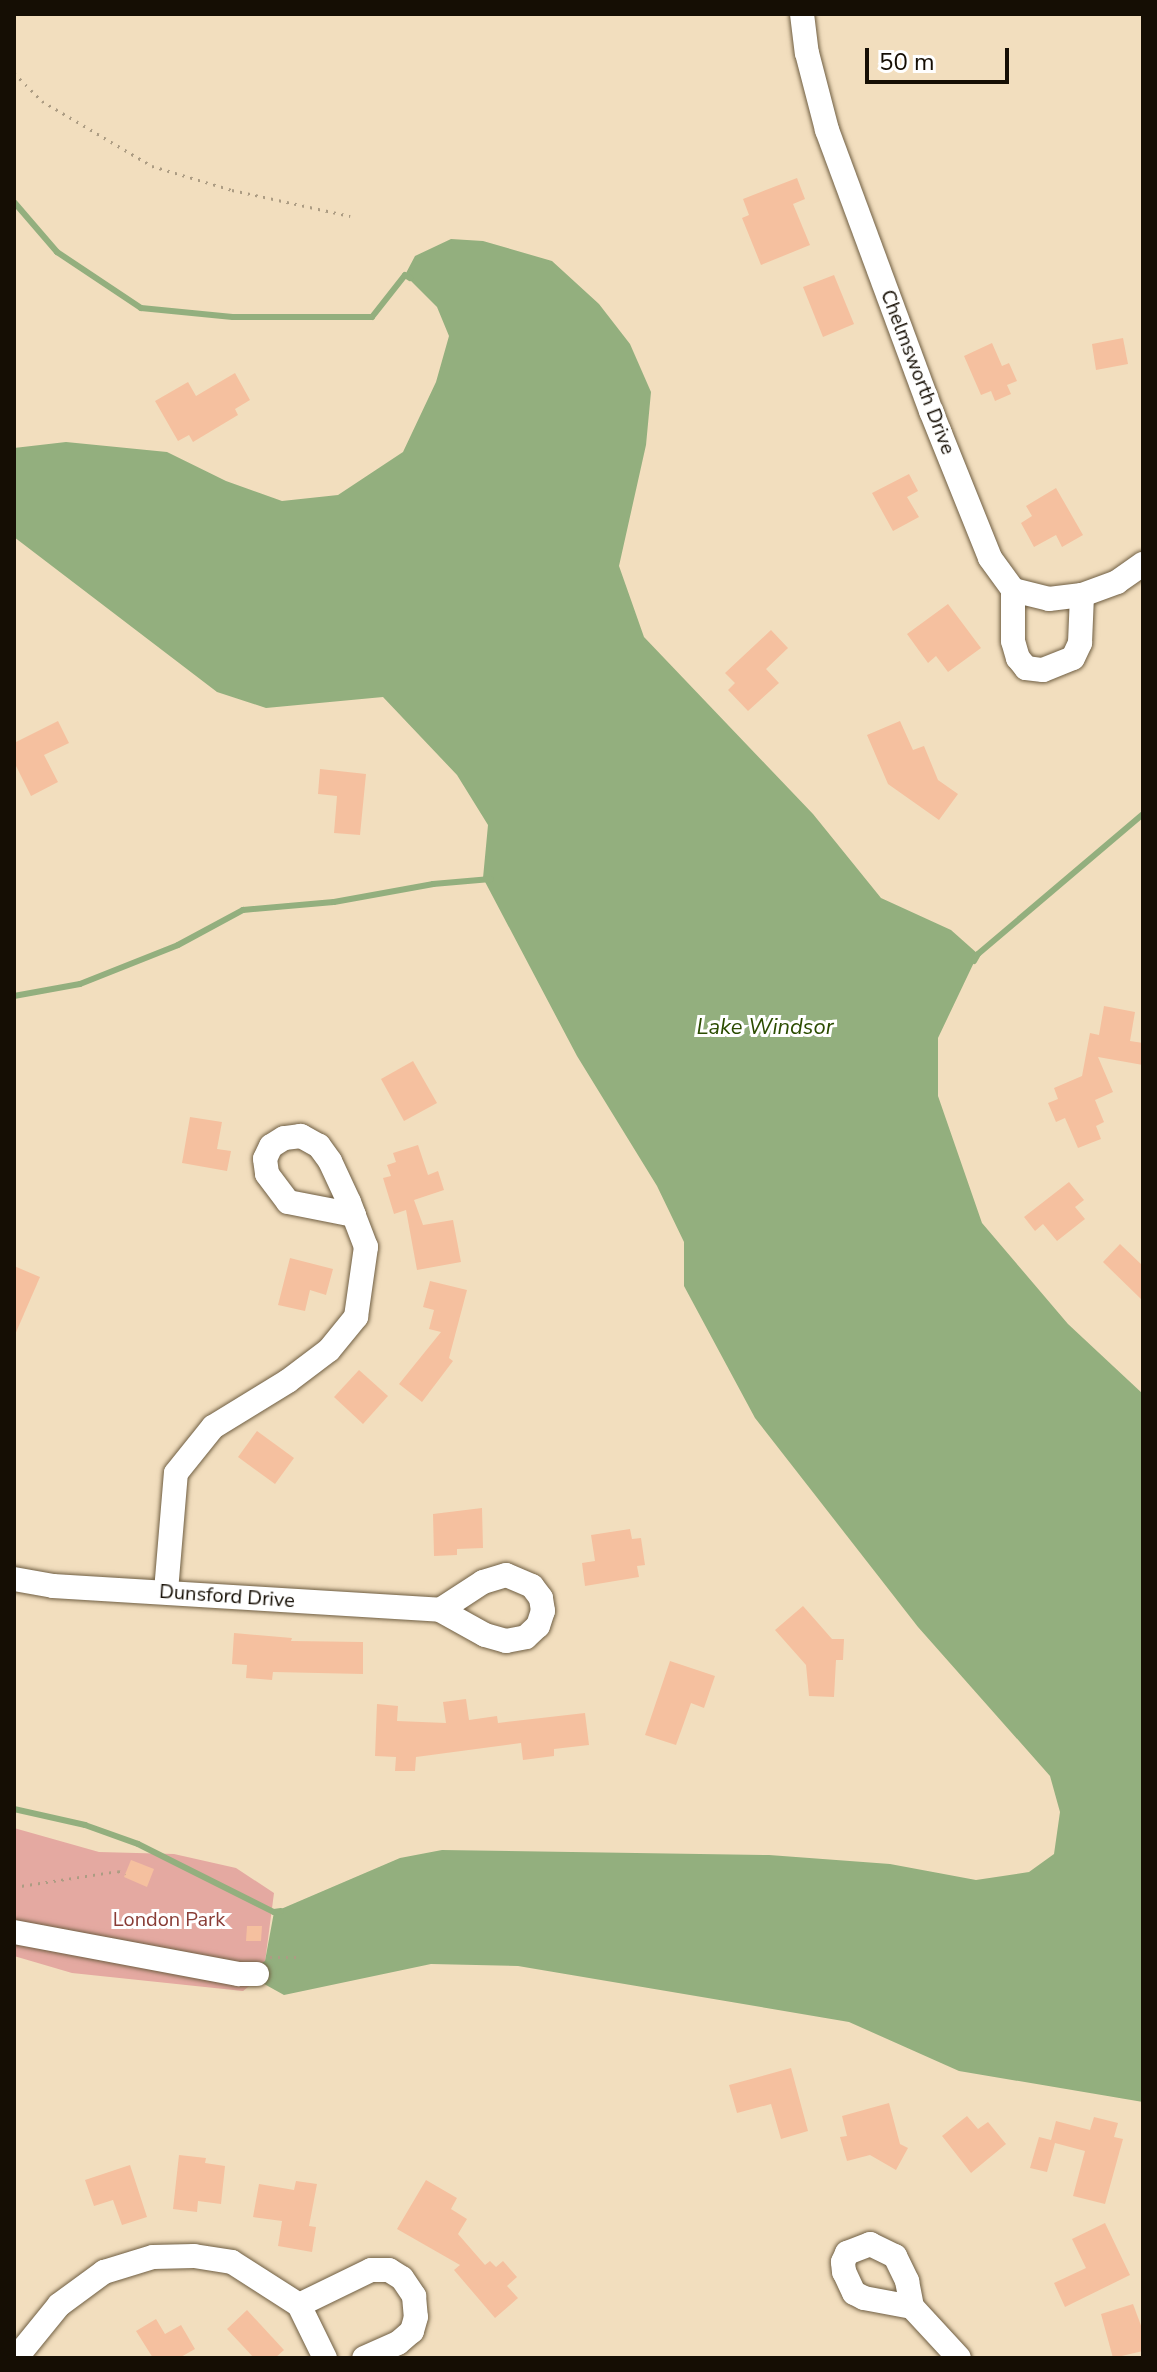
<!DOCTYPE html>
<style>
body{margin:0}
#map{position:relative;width:1157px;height:2372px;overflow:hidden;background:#f2debe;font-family:"Nunito Sans",sans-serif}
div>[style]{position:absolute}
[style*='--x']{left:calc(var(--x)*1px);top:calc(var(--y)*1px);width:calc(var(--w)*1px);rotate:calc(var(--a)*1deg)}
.green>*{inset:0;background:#e4a9a1}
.water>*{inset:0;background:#93af7e}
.stream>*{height:6px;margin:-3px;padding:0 3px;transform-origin:3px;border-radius:3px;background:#93af7e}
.building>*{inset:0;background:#f5c09f}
.path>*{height:3px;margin-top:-1.5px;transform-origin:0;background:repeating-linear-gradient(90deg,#ac9c83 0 2px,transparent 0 8px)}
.roads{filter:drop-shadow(0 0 2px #6f5e42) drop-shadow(0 0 2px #6f5e42)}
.minor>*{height:24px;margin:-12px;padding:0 12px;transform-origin:12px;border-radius:12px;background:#fff}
span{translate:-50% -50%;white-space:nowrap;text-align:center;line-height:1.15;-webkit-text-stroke:6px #fff;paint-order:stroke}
.street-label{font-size:20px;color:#150e04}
.park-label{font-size:20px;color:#893d36}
.water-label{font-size:22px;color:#2b4c00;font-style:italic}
.frame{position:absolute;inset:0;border:16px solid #150e04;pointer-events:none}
.scale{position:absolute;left:865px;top:48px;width:144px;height:36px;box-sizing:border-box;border:4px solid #150e04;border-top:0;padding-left:10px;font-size:24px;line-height:28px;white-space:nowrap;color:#150e04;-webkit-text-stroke:6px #fff;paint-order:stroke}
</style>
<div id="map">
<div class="green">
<i style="clip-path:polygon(14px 1828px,99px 1852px,174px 1854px,236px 1868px,274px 1893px,265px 1962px,257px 1966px,257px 1980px,243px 1991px,72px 1973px,14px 1956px)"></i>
</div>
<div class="water">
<i style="clip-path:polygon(451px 239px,483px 241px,552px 261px,599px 304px,630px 344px,651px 392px,646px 445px,619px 566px,644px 637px,813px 814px,881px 898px,951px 930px,978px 954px,938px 1038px,938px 1096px,982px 1223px,1068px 1324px,1143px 1394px,1143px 2102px,959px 2071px,849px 2022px,518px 1966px,431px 1964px,284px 1995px,257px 1980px,257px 1966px,265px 1961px,274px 1912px,400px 1858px,442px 1850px,769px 1855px,890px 1864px,976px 1880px,1029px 1872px,1054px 1854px,1060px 1812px,1050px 1776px,918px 1627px,755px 1418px,684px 1286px,684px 1242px,657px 1186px,577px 1056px,483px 878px,488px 825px,457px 775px,383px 697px,266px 708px,217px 692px,14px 537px,14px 448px,66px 442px,167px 452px,226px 481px,282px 501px,338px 495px,403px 452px,436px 382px,449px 336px,437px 307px,405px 275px,415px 256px)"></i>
</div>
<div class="stream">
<i style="--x:14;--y:202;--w:66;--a:49.3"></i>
<i style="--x:57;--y:252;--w:101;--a:33.7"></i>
<i style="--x:141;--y:308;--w:92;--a:5.6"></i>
<i style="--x:233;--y:317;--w:139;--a:0"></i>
<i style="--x:372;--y:317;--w:53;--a:-51.8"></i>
<i style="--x:405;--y:275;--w:6;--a:31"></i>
<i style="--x:974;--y:961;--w:8;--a:-60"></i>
<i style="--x:978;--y:954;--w:216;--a:-40.3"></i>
<i style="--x:14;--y:996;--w:67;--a:-10.3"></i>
<i style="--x:80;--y:984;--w:105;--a:-21.7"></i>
<i style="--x:178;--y:945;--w:74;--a:-28.3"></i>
<i style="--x:243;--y:910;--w:91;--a:-5"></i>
<i style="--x:334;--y:902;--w:101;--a:-10.3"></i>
<i style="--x:433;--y:884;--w:58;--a:-4.9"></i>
<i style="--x:14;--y:1809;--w:73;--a:12.7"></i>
<i style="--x:85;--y:1825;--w:56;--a:19.7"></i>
<i style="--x:138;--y:1844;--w:152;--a:26.6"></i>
<i style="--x:274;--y:1912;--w:7;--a:-8"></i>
</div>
<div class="building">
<i style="clip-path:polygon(797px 178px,805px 199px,793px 204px,810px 245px,761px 265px,742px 218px,749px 215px,743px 199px)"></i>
<i style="clip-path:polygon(834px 275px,854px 324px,823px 337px,803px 287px)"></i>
<i style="clip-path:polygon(1123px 338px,1128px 364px,1096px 370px,1092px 344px)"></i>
<i style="clip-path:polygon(992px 343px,1002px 366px,1009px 363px,1017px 381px,1007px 385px,1011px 394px,995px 401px,991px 391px,981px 395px,964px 356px)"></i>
<i style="clip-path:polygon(235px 373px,250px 400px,235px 409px,238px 415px,193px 442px,189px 435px,178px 441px,155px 401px,188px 382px,196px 396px)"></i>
<i style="clip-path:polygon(909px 474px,918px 491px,907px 497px,919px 517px,893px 531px,872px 493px)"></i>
<i style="clip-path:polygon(1056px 488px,1083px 535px,1062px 547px,1056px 535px,1034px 547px,1021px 523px,1032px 516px,1026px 506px)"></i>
<i style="clip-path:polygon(948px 604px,981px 648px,948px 672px,936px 656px,928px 663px,907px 634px)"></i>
<i style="clip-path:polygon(771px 630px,788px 648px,766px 669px,779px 683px,748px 711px,728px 690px,735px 683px,725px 673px)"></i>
<i style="clip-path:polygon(58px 721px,69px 743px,44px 755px,58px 782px,31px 796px,14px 762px,14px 743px)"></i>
<i style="clip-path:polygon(900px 721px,913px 750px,924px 746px,938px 780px,958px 794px,939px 820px,888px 784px,867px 735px)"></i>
<i style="clip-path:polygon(320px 769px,366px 774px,360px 835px,334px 833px,337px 796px,318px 794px)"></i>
<i style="clip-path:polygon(1104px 1006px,1135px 1012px,1130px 1041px,1143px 1043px,1143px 1065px,1098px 1057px,1113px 1092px,1095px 1100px,1104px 1122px,1096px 1126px,1101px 1139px,1078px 1148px,1065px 1118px,1056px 1122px,1048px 1103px,1058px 1099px,1054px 1088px,1082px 1076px,1090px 1033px,1099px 1035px)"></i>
<i style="clip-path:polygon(413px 1061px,437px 1103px,404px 1121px,381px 1079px)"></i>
<i style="clip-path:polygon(190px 1117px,222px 1122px,217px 1149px,231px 1151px,227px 1171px,182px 1163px)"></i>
<i style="clip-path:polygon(418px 1145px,428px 1175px,438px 1171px,444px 1190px,414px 1200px,423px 1225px,453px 1220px,461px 1262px,417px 1270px,406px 1210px,394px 1214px,383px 1178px,391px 1176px,387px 1165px,396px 1162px,393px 1153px)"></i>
<i style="clip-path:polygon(1069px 1182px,1084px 1200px,1075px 1207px,1085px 1219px,1057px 1241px,1043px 1224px,1035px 1231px,1024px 1217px)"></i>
<i style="clip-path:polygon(1120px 1244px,1143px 1266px,1143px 1301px,1103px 1262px)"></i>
<i style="clip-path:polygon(290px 1258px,333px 1269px,326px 1295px,310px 1290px,305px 1311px,278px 1305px)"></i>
<i style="clip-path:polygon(14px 1266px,40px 1277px,14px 1337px)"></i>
<i style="clip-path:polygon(430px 1281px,467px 1290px,449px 1358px,453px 1361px,422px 1402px,399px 1384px,441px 1332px,429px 1329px,434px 1310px,423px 1307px)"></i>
<i style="clip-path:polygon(359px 1370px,388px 1396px,363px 1424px,334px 1397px)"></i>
<i style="clip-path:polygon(257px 1431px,294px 1458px,275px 1484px,238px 1457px)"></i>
<i style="clip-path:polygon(482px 1508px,483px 1548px,457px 1549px,457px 1555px,434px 1556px,433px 1514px)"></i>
<i style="clip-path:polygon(630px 1529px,632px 1539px,641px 1538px,645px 1565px,637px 1566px,639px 1577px,585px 1586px,582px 1563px,595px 1561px,591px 1535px)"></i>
<i style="clip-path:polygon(803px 1606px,832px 1639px,844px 1639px,843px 1660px,836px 1660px,834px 1697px,809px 1696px,806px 1665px,775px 1630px)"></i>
<i style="clip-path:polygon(234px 1633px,292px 1638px,291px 1641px,363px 1642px,363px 1674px,273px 1672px,272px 1680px,246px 1678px,247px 1665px,232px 1664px)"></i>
<i style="clip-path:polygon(670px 1661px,715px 1676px,704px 1708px,691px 1703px,676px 1745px,645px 1735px)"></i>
<i style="clip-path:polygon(466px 1699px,469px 1720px,497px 1716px,498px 1723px,585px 1713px,589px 1745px,554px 1749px,554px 1756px,523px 1760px,521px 1743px,416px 1757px,415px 1771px,395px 1771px,396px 1757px,375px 1756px,377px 1704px,398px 1706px,397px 1721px,446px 1723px,443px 1702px)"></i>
<i style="clip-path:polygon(131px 1860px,154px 1869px,147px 1887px,124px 1877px)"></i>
<i style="clip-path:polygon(247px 1926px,262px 1926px,261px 1941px,246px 1941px)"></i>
<i style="clip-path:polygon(791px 2068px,808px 2131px,781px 2139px,771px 2104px,737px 2113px,729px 2085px)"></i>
<i style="clip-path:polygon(889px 2103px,900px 2144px,908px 2148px,896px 2170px,870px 2155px,847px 2161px,840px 2137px,847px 2136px,842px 2116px)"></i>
<i style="clip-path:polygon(967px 2116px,978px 2129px,988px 2122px,1006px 2144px,971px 2173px,942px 2136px)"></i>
<i style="clip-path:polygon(1094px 2117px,1118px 2123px,1114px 2137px,1123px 2139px,1105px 2204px,1073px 2196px,1085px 2151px,1055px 2143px,1047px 2172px,1030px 2168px,1039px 2137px,1051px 2140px,1056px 2121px,1090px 2130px)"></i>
<i style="clip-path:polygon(179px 2155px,206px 2158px,205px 2163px,225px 2166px,221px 2204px,198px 2201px,197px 2212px,173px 2209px)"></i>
<i style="clip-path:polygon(130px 2165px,147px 2217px,122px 2225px,113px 2200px,94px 2206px,85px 2180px)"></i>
<i style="clip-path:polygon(426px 2180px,457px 2198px,451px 2209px,467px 2219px,458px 2234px,485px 2265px,490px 2261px,496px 2267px,503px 2261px,517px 2277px,507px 2286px,518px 2298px,495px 2318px,454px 2270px,460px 2265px,397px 2229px)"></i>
<i style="clip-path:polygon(296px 2181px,317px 2184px,309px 2226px,316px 2227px,312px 2252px,278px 2246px,282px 2221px,253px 2217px,259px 2184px,294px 2190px)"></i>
<i style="clip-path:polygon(1105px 2223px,1130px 2275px,1065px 2307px,1054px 2283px,1086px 2268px,1072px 2239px)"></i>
<i style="clip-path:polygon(1133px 2304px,1143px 2331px,1143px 2351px,1113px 2358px,1101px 2314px)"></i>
<i style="clip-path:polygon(247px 2310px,284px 2350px,275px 2358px,254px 2358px,227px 2329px)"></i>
<i style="clip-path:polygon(156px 2319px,165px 2334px,181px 2325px,195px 2349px,179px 2358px,153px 2358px,136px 2331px)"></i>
</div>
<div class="path">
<i style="--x:14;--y:73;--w:40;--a:45"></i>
<i style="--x:42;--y:101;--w:128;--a:30.6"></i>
<i style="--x:152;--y:166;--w:84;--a:16.7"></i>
<i style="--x:232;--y:190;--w:121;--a:12.4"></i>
<i style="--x:14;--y:1887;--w:105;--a:-8.7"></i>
<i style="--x:118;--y:1871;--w:8;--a:23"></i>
<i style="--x:270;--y:1957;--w:29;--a:0"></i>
</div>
<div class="roads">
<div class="minor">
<i style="--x:802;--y:14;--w:39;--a:83"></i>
<i style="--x:807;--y:53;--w:80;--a:75.4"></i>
<i style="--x:827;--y:130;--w:300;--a:69.7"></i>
<i style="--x:931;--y:411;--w:158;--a:68.1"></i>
<i style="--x:990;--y:558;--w:39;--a:54"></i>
<i style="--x:1013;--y:590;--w:37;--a:14"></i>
<i style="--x:1049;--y:599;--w:33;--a:-7"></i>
<i style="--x:1082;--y:595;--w:37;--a:-20"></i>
<i style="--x:1117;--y:582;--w:32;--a:-35"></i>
<i style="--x:1013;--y:590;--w:51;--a:90"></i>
<i style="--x:1013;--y:641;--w:18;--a:74"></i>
<i style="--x:1018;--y:658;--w:13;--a:51"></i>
<i style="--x:1026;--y:668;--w:17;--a:7"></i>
<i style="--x:1043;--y:670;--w:32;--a:-22"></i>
<i style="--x:1073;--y:658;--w:17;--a:-65"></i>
<i style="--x:1080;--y:643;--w:48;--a:-87.6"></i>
<i style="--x:14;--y:1579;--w:40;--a:10"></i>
<i style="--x:53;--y:1586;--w:388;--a:3.5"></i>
<i style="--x:440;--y:1610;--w:51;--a:29.1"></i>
<i style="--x:485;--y:1635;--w:22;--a:16"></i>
<i style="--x:506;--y:1641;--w:20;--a:-11"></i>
<i style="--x:526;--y:1637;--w:16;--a:-43"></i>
<i style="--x:538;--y:1626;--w:16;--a:-72"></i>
<i style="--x:543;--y:1611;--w:13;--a:-99"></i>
<i style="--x:541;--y:1598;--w:15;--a:-127"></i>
<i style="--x:532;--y:1586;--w:28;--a:-157"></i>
<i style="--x:506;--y:1575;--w:24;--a:163"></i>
<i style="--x:483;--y:1582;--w:51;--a:146.9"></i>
<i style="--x:166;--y:1591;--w:118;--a:-85.2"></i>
<i style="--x:176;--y:1473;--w:59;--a:-51.2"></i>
<i style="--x:213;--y:1427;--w:88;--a:-31.5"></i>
<i style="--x:288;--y:1381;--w:51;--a:-37.1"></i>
<i style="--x:329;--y:1350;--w:43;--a:-50.7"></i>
<i style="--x:356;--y:1317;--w:71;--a:-81.9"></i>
<i style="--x:366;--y:1247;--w:34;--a:-111"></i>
<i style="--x:354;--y:1215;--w:14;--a:-111"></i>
<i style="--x:349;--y:1202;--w:45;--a:-114.9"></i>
<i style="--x:330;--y:1161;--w:19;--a:-126"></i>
<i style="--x:319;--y:1146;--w:21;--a:-151"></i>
<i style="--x:301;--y:1136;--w:17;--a:173"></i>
<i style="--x:284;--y:1138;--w:15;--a:148"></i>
<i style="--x:271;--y:1146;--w:14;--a:115"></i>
<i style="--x:265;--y:1159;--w:15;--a:82"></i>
<i style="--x:267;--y:1174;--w:35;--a:53"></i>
<i style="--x:288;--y:1202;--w:67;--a:11.1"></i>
<i style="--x:14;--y:1932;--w:229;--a:10.6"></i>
<i style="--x:239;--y:1974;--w:18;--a:0"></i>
<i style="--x:299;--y:2305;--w:80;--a:-25.9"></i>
<i style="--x:371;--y:2270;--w:18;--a:0"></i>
<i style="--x:389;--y:2270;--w:15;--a:32"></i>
<i style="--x:402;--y:2278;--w:22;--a:56"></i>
<i style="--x:414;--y:2296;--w:21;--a:85"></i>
<i style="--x:416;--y:2317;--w:15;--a:106"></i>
<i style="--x:412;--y:2331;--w:18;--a:139"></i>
<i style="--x:398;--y:2343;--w:37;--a:156"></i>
<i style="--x:912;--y:2307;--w:49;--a:-169.4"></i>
<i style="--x:864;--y:2298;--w:11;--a:-153"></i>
<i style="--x:854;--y:2293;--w:23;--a:-115"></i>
<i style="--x:844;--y:2272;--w:10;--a:-96"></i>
<i style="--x:843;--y:2262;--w:10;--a:-66"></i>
<i style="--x:847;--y:2253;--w:25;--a:-21"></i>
<i style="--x:870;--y:2244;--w:28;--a:26"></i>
<i style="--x:895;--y:2256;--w:28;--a:64"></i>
<i style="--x:907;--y:2281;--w:26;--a:79"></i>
<i style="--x:912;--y:2307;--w:69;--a:47.3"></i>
<i style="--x:16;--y:2358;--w:68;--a:-50.9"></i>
<i style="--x:59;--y:2305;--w:56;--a:-36.3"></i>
<i style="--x:104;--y:2272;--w:51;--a:-17"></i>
<i style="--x:153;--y:2257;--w:41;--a:-1.4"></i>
<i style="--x:194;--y:2256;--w:38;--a:9"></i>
<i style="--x:232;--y:2262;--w:80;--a:32.7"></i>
<i style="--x:299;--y:2305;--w:59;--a:63.9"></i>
</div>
</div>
<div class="street-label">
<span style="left:918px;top:372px;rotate:69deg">Chelmsworth Drive</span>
<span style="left:227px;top:1596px;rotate:4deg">Dunsford Drive</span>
</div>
<div class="park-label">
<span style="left:169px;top:1919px">London Park</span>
</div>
<div class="water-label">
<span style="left:765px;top:1028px">Lake Windsor</span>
</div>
<div class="frame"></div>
<div class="scale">50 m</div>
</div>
